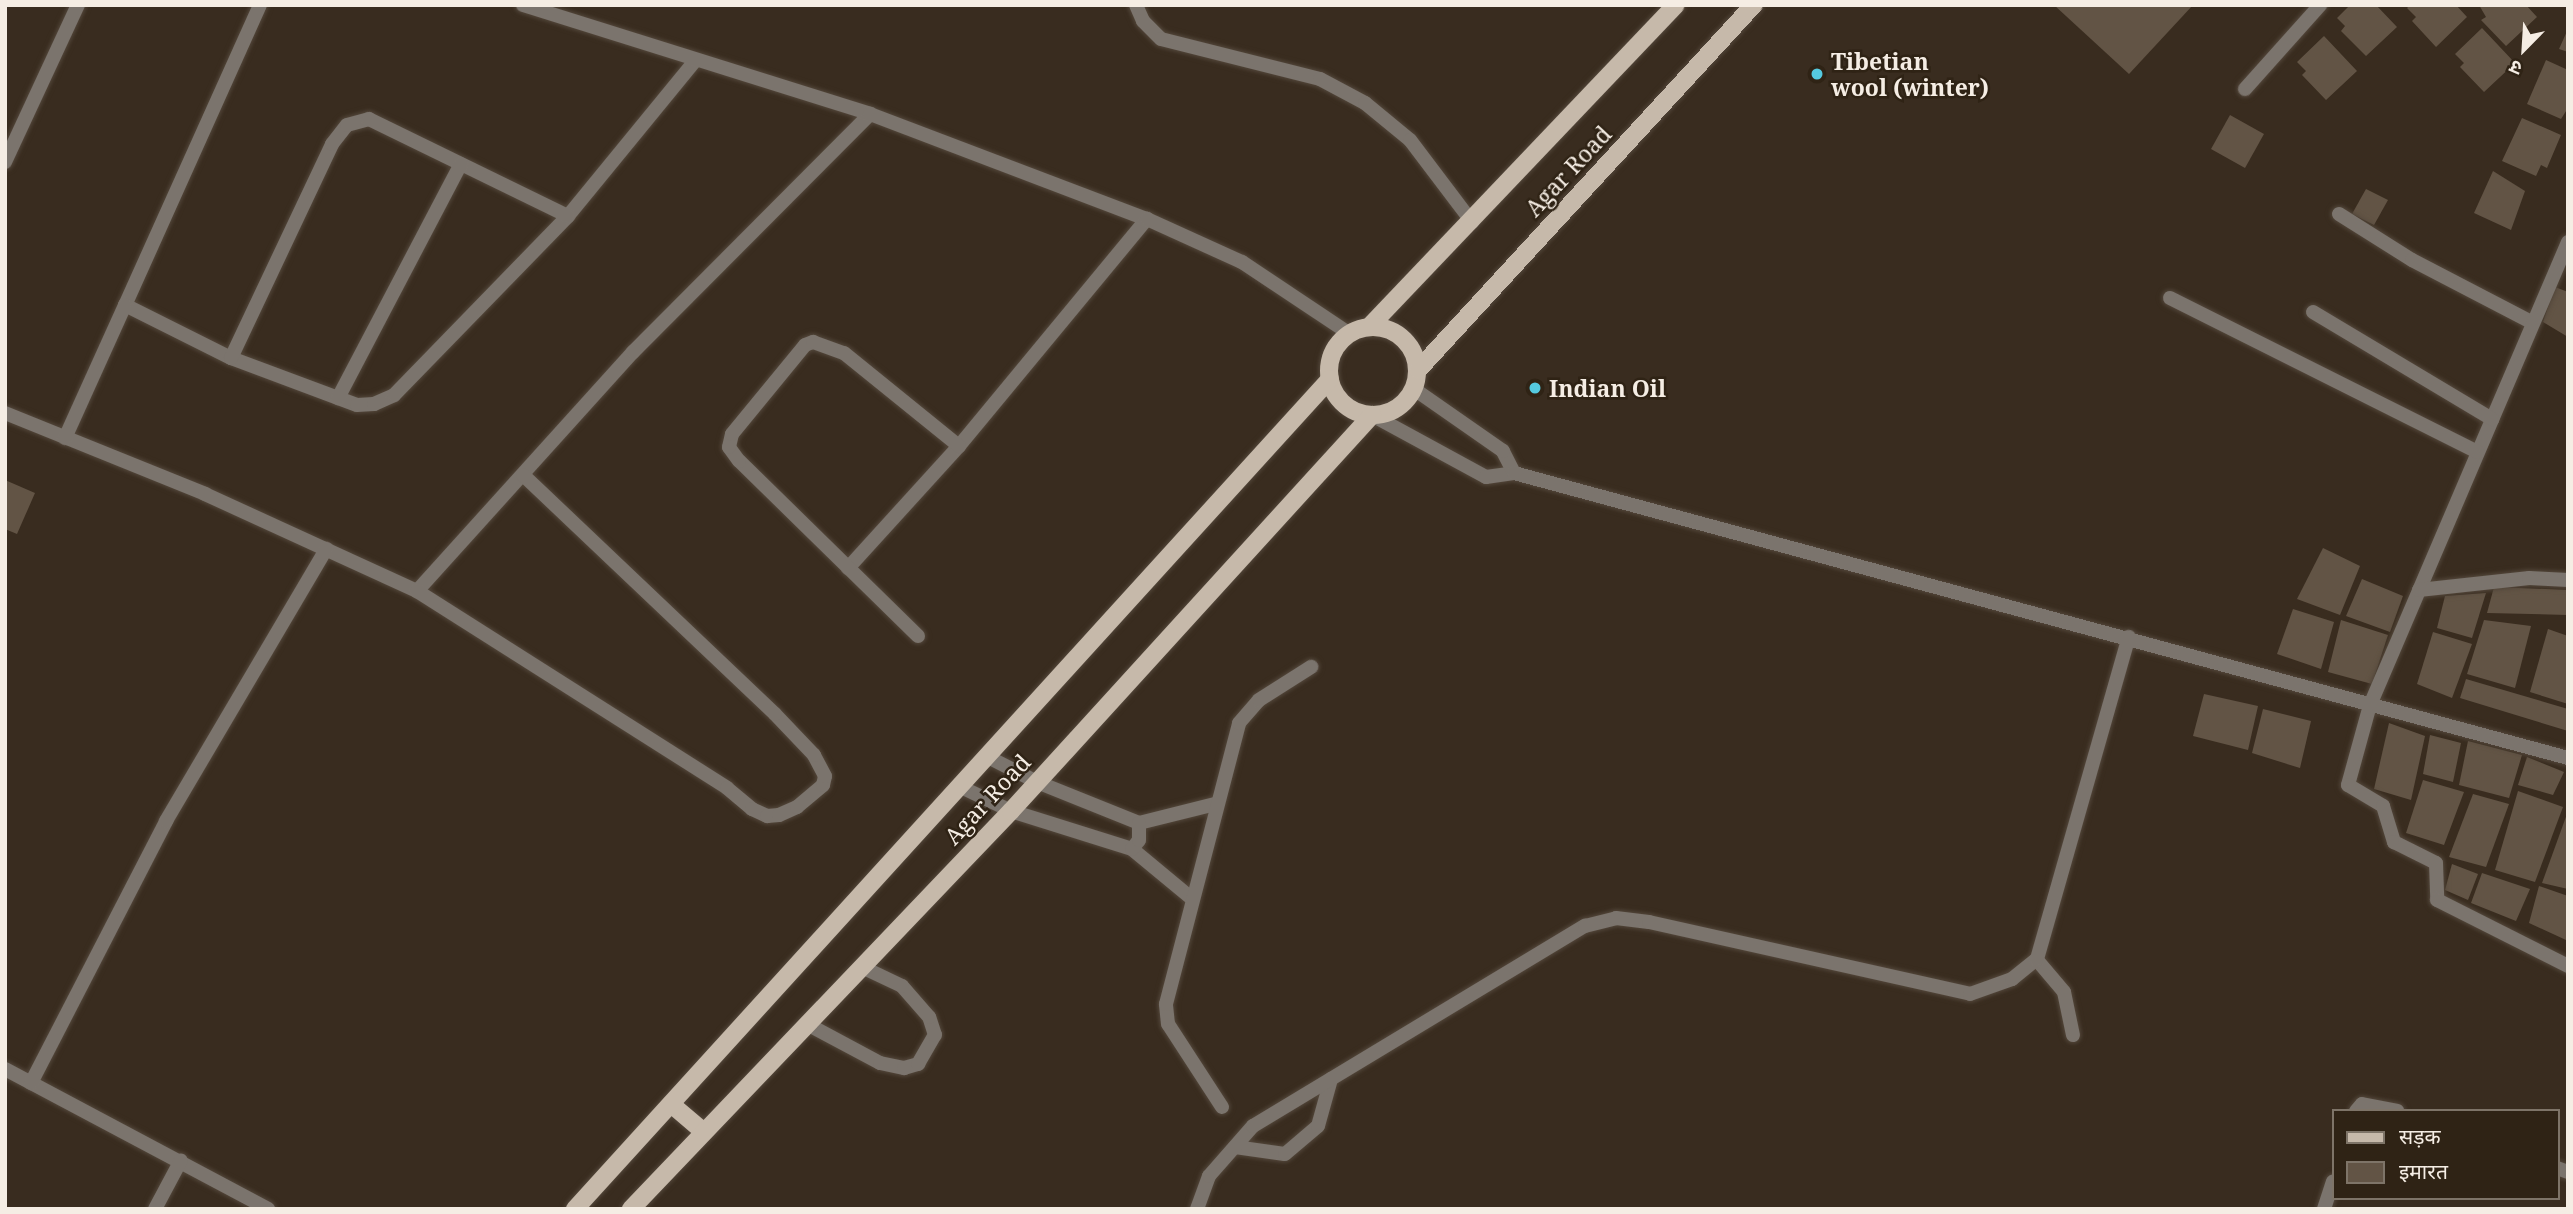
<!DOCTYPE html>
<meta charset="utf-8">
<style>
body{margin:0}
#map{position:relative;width:2573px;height:1214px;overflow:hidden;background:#392c1f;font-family:"Noto Serif","Noto Sans Devanagari",serif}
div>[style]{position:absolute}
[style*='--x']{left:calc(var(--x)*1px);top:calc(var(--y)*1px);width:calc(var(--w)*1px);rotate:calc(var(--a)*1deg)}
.building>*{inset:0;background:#625445}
.roads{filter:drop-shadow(0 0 2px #53473b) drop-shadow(0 0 2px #53473b)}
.service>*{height:14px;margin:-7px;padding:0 7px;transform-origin:7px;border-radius:7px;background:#7b746d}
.minor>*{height:14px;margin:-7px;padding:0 7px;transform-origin:7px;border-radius:7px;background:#7b746d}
.tertiary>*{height:14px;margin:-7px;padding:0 7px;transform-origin:7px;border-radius:7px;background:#7b746d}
.primary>*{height:18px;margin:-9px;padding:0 9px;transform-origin:9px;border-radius:9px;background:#c6b9aa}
.primary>.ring{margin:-9px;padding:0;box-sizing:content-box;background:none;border:18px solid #c6b9aa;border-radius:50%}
.dots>*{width:19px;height:19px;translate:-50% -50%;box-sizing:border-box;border:4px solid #2f2315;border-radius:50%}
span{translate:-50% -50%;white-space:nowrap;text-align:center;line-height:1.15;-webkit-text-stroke:5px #2f2315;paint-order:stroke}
.poi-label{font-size:23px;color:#f5ede4;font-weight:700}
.left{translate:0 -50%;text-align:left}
.street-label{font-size:23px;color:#f5ede4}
.frame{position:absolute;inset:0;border:7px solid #f5ede4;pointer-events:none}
.legend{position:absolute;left:2332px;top:1109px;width:228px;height:91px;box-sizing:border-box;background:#2f2315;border:2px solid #7e7468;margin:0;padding:9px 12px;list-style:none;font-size:21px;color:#f5ede4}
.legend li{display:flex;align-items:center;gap:14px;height:35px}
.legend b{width:35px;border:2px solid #7e7468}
.north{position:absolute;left:2489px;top:14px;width:70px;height:70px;-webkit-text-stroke:5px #2f2315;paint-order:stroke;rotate:204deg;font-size:19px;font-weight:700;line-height:28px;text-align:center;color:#f5ede4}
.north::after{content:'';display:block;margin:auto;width:24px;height:32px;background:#f5ede4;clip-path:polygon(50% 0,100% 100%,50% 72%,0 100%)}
</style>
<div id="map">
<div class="building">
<i style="clip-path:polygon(2054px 5px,2193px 5px,2129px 74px)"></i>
<i style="clip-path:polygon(2350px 5px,2376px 5px,2397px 27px,2366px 56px,2341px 31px,2345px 26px,2337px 18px)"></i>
<i style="clip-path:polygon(2410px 5px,2456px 5px,2467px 17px,2436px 47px,2412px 21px,2416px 17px,2407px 8px)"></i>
<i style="clip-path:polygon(2479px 5px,2526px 5px,2537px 17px,2506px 46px,2481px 20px,2486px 17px)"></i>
<i style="clip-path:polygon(2482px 28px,2515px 63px,2484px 92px,2460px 67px,2464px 63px,2455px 54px)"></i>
<i style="clip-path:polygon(2568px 29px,2568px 52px,2559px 49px)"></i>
<i style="clip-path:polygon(2324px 36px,2357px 71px,2326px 100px,2302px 75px,2306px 71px,2297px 62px)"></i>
<i style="clip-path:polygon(2546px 60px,2568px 70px,2568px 108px,2561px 119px,2527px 104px)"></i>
<i style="clip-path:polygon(2230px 115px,2264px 134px,2245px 168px,2211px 149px)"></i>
<i style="clip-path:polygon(2522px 118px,2561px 135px,2547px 168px,2541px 165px,2536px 176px,2502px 161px)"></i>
<i style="clip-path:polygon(2493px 171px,2525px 191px,2511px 230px,2474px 213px)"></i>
<i style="clip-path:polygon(2366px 189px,2388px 200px,2374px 225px,2352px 214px)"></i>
<i style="clip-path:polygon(2555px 287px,2568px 292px,2568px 337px,2543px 322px)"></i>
<i style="clip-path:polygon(5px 480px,35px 493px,17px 534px,5px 529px)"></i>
<i style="clip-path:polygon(2323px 548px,2360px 566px,2340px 615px,2297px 599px)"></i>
<i style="clip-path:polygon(2362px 579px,2403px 596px,2390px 632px,2346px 616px)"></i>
<i style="clip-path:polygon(2494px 587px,2568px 590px,2568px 615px,2487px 613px)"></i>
<i style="clip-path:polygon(2486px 593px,2472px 638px,2437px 628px,2445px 596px)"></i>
<i style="clip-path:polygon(2293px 609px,2334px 622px,2321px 669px,2277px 654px)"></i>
<i style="clip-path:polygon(2341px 620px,2388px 635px,2372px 684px,2328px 672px)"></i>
<i style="clip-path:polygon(2484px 620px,2531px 626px,2515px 688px,2467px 674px)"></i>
<i style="clip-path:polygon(2548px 629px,2568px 636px,2568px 704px,2530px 692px)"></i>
<i style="clip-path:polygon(2433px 632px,2472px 644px,2452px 698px,2417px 684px)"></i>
<i style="clip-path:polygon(2466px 679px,2568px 709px,2568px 731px,2460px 698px)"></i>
<i style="clip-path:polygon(2204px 694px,2258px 706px,2248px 750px,2193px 736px)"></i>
<i style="clip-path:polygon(2263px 709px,2311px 721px,2300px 768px,2252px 753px)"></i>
<i style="clip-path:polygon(2389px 723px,2425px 736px,2411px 800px,2374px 789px)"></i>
<i style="clip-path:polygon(2430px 735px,2461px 743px,2453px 782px,2423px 774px)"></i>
<i style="clip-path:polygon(2468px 741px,2522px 755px,2509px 798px,2459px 785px)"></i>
<i style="clip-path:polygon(2527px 757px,2564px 772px,2553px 795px,2518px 785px)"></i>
<i style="clip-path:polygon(2423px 780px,2464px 792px,2444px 845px,2406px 833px)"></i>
<i style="clip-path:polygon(2518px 791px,2563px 807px,2535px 882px,2495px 870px)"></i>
<i style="clip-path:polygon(2473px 794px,2509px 804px,2486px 867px,2449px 857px)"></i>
<i style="clip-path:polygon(2567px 814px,2568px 814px,2568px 889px,2542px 883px)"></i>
<i style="clip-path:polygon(2452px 864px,2478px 874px,2468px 900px,2445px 890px)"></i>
<i style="clip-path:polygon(2482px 873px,2530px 889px,2516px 921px,2471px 903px)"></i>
<i style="clip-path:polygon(2539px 886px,2568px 896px,2566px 940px,2529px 923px)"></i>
</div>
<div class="roads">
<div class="service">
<i style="--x:1136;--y:5;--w:17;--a:66"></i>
<i style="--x:1143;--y:21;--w:25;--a:45"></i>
<i style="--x:1161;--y:39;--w:164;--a:14.1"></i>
<i style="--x:1320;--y:79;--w:51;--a:28.1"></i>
<i style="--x:1365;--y:103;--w:58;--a:39.4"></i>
<i style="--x:1410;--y:140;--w:103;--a:52.9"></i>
<i style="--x:988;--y:757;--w:55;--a:27"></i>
<i style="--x:1037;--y:782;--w:110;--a:21.9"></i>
<i style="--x:1139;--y:823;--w:78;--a:-14"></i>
<i style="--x:961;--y:787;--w:55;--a:25.6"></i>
<i style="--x:1011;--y:811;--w:127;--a:17.4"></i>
<i style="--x:1132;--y:849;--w:75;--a:39.6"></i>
<i style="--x:1132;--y:849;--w:11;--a:-52"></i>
<i style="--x:1139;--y:840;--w:17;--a:-90"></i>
<i style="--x:2037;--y:960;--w:42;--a:49.8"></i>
<i style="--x:2064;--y:992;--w:44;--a:78.2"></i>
<i style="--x:807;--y:1024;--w:83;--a:28.1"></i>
<i style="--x:880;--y:1063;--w:25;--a:12"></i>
<i style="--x:904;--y:1068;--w:15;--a:-16"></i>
<i style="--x:918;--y:1064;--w:34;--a:-60"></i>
<i style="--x:935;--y:1035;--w:19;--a:-108"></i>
<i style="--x:929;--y:1017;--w:41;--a:-131.1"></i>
<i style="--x:902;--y:986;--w:44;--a:-154.6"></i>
<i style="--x:1222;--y:1107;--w:99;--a:-123"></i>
<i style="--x:1168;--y:1024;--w:20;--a:-96"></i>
<i style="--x:1166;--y:1004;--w:290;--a:-75.4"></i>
<i style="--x:1239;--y:723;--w:30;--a:-49"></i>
<i style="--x:1259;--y:700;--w:62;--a:-32.4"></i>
<i style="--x:1235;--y:1147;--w:50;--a:8"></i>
<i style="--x:1285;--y:1154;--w:43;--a:-40.3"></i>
<i style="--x:1318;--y:1126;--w:49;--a:-74.5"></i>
<i style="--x:1197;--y:1209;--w:35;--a:-70"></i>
<i style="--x:1209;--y:1176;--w:67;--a:-48.7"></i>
<i style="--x:1253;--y:1126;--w:388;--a:-31.1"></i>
<i style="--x:1585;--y:926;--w:32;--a:-14"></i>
<i style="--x:1616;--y:918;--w:33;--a:7"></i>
<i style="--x:1649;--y:922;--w:329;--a:12.6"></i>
<i style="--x:1970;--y:994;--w:45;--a:-19.7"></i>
<i style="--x:2012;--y:979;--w:32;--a:-39"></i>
<i style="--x:2037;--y:959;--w:335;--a:-74.1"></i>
</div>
<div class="minor">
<i style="--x:260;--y:5;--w:329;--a:114.2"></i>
<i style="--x:125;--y:305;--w:119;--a:26.6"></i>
<i style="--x:231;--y:358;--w:134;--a:20.5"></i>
<i style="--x:357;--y:405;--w:17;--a:-3"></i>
<i style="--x:374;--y:404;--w:22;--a:-24"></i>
<i style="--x:394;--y:395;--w:250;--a:-45.8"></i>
<i style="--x:568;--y:216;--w:200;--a:-50.7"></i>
<i style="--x:2245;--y:89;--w:113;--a:-48.2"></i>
<i style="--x:5;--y:162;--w:173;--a:-65.1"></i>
<i style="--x:2339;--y:214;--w:86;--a:32.2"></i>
<i style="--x:2412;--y:260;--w:136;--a:27.5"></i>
<i style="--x:2568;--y:242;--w:504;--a:113.15"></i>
<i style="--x:2370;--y:705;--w:83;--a:105.4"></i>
<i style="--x:2348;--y:785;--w:41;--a:31"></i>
<i style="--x:2383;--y:806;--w:38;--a:73"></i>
<i style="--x:2394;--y:842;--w:47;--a:26.6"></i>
<i style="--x:2436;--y:863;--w:37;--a:88"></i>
<i style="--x:2437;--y:900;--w:147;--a:26.7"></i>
<i style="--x:2170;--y:298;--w:344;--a:26.6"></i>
<i style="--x:2313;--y:312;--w:209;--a:30.9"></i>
<i style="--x:231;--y:358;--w:237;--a:-64.7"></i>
<i style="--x:332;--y:144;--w:24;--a:-52"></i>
<i style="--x:347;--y:125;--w:23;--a:-15"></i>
<i style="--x:369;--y:119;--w:221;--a:26"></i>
<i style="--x:338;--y:398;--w:264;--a:-62.3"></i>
<i style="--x:5;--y:413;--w:216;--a:22"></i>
<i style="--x:205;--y:494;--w:233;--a:24.6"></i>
<i style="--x:417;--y:591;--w:322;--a:-47.9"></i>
<i style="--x:633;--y:352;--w:336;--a:-45.1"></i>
<i style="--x:65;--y:438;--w:146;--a:-65.7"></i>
<i style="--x:848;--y:568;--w:165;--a:-47.7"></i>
<i style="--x:959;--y:446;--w:295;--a:-50.4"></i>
<i style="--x:2419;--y:590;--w:111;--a:-6.2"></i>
<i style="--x:2529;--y:578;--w:39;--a:3"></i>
<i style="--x:417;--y:591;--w:367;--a:32.4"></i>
<i style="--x:727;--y:788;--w:33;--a:40"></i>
<i style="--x:752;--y:809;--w:17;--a:25"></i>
<i style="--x:767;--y:816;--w:12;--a:-5"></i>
<i style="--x:779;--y:815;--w:20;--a:-24"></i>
<i style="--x:797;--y:807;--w:34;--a:-40"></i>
<i style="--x:823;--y:785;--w:9;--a:-77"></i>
<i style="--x:825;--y:776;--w:24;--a:-118"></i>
<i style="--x:814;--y:755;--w:57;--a:-133.6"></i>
<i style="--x:775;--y:714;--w:347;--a:-136.5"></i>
<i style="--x:918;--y:636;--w:250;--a:-135.6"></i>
<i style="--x:739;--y:461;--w:17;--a:-126"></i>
<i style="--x:729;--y:447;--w:13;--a:-77"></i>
<i style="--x:732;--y:434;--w:115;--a:-50.6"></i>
<i style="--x:805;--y:345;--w:9;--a:-21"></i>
<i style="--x:813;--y:342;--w:33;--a:20"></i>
<i style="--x:844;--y:353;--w:148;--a:39"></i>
<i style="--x:5;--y:1069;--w:298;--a:28"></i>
<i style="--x:31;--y:1083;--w:295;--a:-62.7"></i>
<i style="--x:166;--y:821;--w:316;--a:-59.5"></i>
<i style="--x:2356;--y:1111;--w:9;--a:-49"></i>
<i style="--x:2362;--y:1104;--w:36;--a:11"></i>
<i style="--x:2557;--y:1168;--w:12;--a:20"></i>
<i style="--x:155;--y:1209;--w:55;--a:-62"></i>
<i style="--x:2324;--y:1209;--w:29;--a:-72"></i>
</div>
<div class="tertiary">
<i style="--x:523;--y:5;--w:364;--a:17.4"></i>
<i style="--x:870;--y:114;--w:296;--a:20.8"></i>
<i style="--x:1147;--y:219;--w:104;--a:24.4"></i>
<i style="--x:1242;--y:262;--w:130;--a:33.7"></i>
<i style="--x:1372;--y:415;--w:130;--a:28.5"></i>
<i style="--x:1486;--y:477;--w:28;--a:-8"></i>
<i style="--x:1514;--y:473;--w:25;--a:-117"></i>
<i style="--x:1503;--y:451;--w:108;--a:-145.1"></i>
<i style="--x:1514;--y:473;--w:1092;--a:15.13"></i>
</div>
<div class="primary">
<i style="--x:1370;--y:326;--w:443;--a:-46.4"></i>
<i class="ring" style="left:1329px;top:327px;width:70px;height:70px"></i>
<i style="--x:1418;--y:370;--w:496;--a:-47.4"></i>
<i style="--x:671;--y:1104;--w:43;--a:40.3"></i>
<i style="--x:575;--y:1209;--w:1122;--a:-47.71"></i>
<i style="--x:631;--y:1209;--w:550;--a:-46.33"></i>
<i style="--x:1011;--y:811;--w:536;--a:-47.65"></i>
</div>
</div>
<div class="dots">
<i style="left:1817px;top:74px;background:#55cae0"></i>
<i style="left:1535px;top:388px;background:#55cae0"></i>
</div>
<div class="poi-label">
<span class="left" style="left:1831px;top:74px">Tibetian<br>wool (winter)</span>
<span class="left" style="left:1549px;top:388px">Indian Oil</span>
</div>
<div class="street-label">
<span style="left:1568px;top:171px;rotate:-47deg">Agar Road</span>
<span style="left:987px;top:799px;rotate:-47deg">Agar Road</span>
</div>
<div class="frame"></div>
<ul class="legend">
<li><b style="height:9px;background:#c6b9aa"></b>सड़क</li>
<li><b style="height:19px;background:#625445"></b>इमारत</li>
</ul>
<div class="north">उ</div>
</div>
